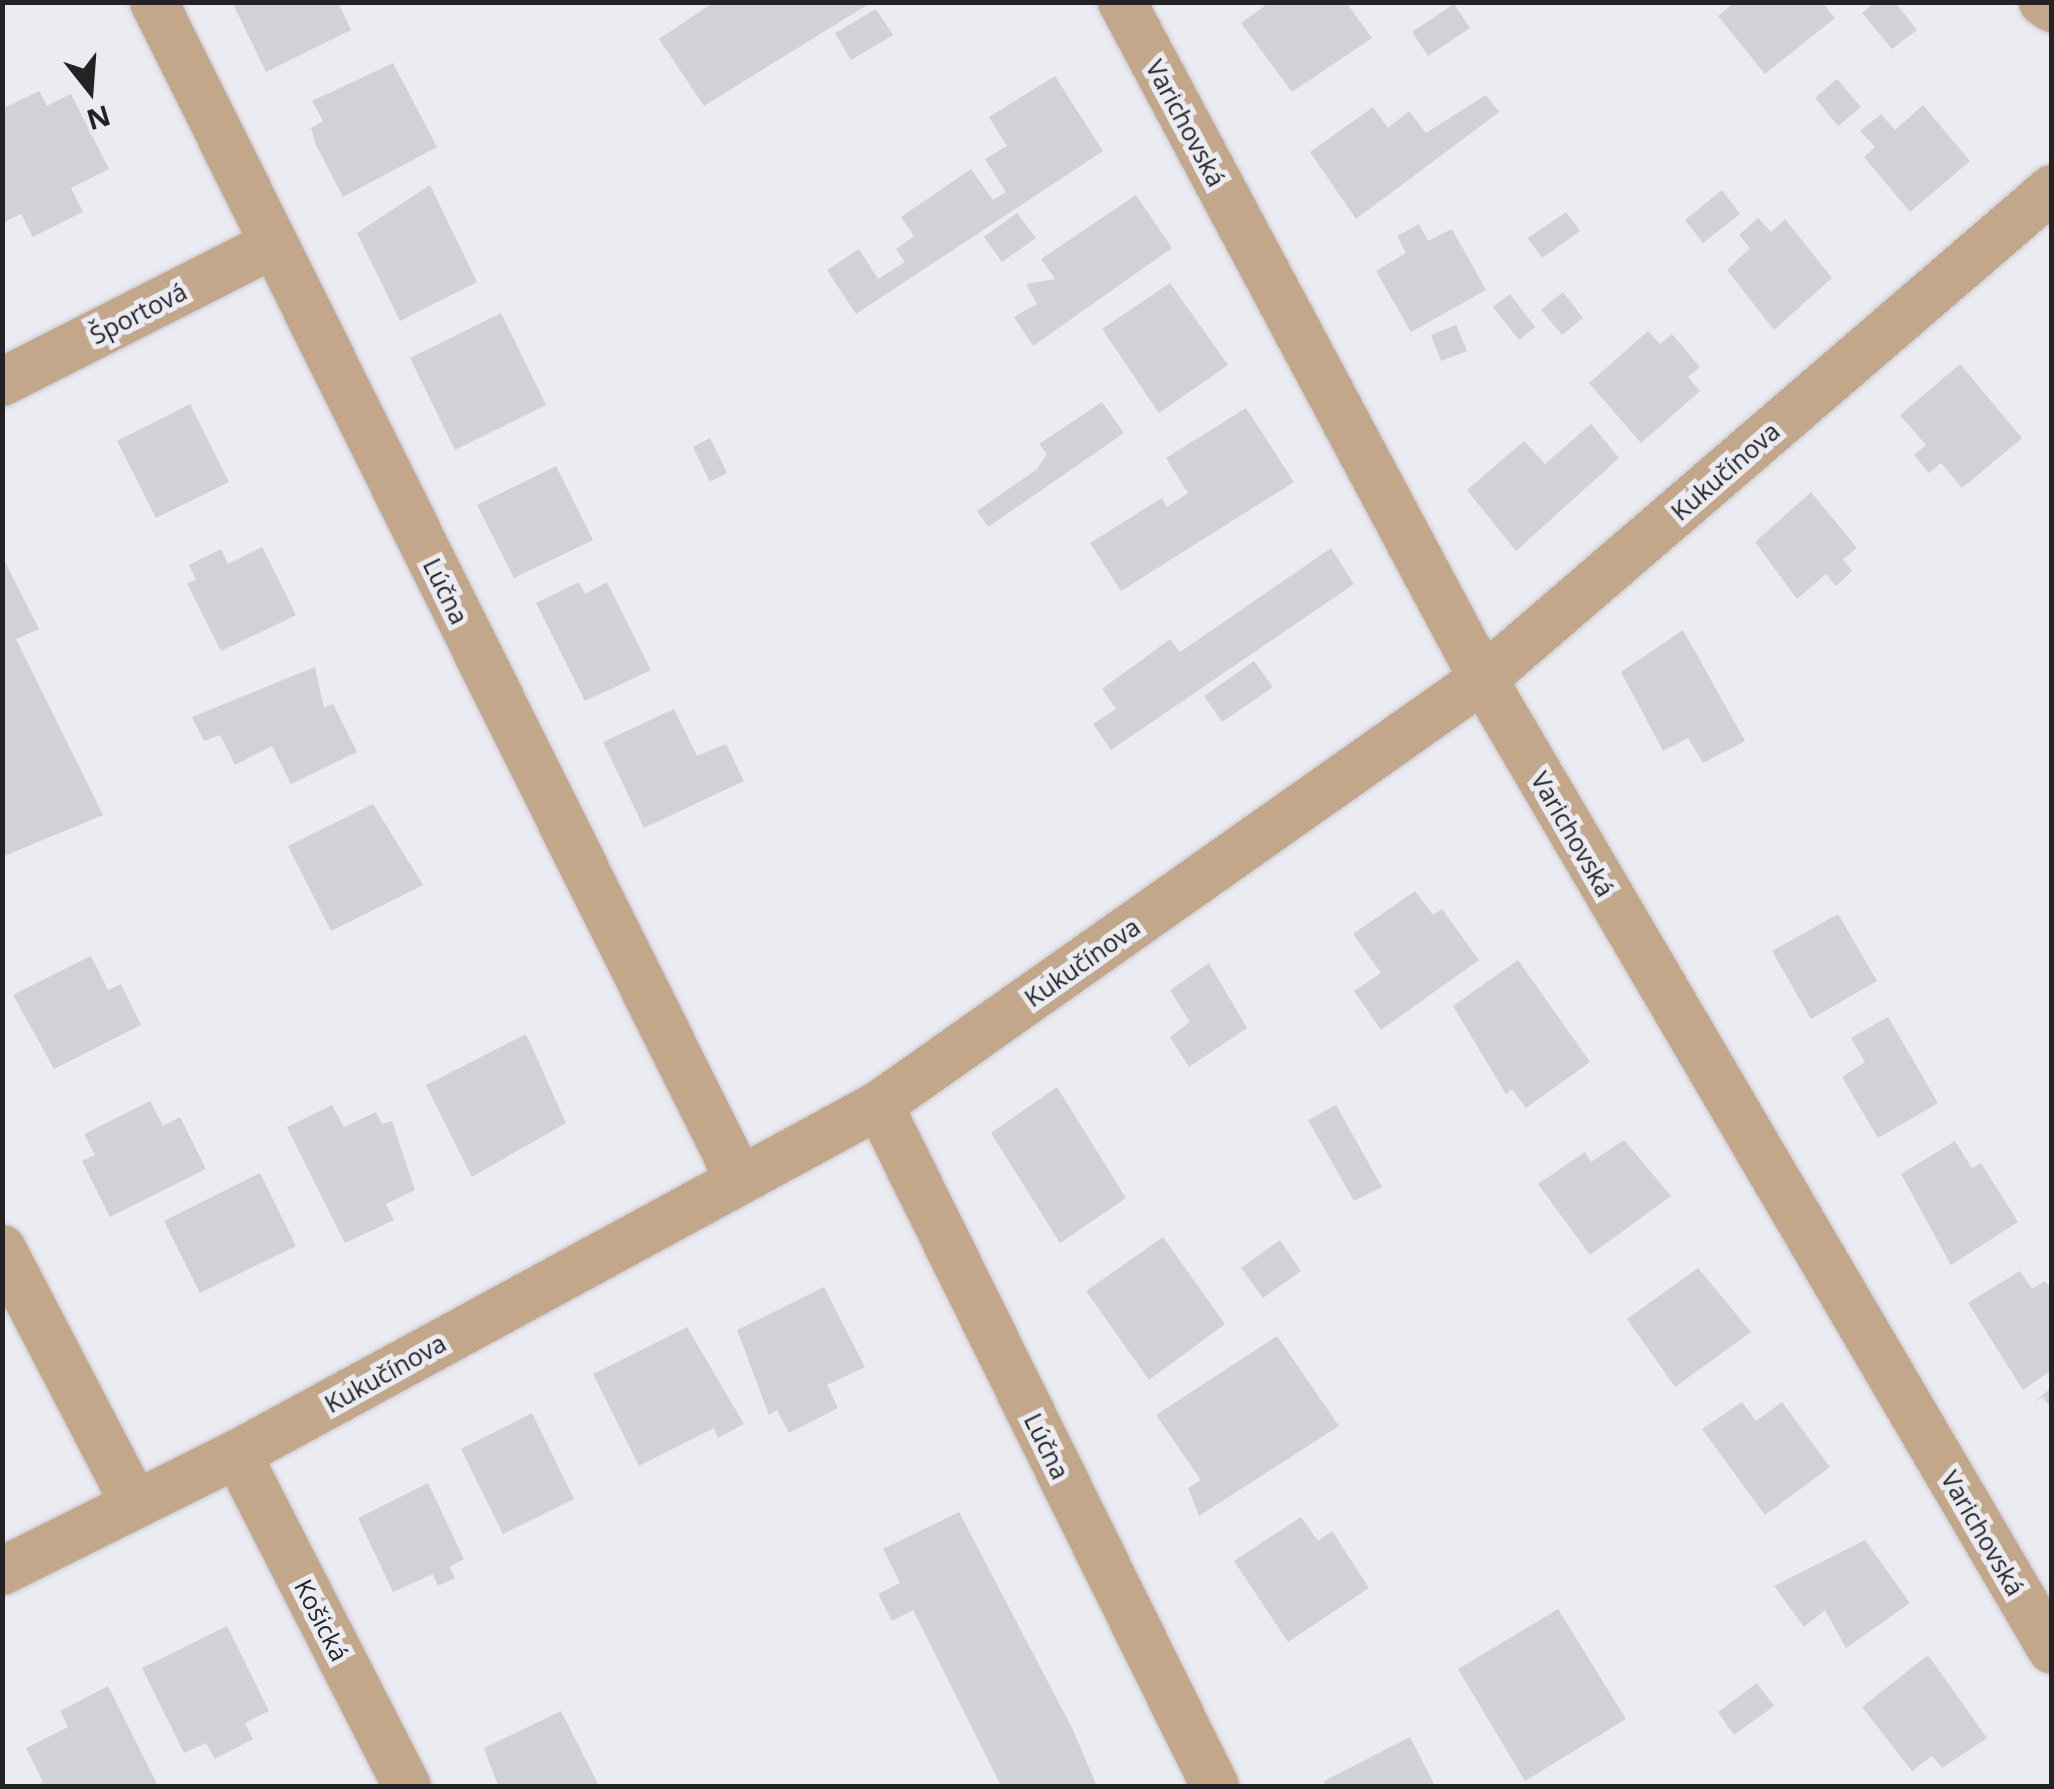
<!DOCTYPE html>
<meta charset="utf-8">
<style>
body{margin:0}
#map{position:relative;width:2054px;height:1789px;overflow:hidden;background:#ebebf2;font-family:"Open Sans",sans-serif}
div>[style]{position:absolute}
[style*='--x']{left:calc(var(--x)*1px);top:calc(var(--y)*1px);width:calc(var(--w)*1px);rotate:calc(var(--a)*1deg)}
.building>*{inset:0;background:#d1d1d8}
.roads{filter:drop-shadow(0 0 2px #c7c7cd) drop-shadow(0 0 2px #c7c7cd)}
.street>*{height:48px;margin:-24px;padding:0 24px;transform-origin:24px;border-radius:24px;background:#c2a78b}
span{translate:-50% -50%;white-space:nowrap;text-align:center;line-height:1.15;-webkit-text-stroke:10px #ebebf2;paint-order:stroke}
.street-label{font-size:25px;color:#232225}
.frame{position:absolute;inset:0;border:5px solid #232225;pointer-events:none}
.north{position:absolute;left:40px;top:40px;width:100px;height:100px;-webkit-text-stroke:8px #ebebf2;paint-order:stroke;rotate:163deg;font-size:28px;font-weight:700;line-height:40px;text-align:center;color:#232225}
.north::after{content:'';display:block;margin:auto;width:35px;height:45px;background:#232225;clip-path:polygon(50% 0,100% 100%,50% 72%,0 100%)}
</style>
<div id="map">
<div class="building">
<i style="clip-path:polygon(232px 2px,338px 2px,351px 30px,266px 72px)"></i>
<i style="clip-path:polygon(714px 2px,872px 2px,704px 106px,659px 39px)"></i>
<i style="clip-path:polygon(1270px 2px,1346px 2px,1372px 38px,1292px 92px,1241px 23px)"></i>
<i style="clip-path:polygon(1735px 2px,1822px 2px,1835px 18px,1765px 74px,1718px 16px)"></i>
<i style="clip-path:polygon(1875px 2px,1895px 2px,1917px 30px,1892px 49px,1862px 13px)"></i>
<i style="clip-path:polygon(1454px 4px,1470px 28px,1428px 56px,1412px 32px)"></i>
<i style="clip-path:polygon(876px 9px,893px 35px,851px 60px,835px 33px)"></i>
<i style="clip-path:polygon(393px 63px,437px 147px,343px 197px,316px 145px,311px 128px,323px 121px,312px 101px)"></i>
<i style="clip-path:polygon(1055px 76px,1103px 151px,856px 314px,827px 270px,859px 249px,878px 279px,905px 262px,896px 249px,914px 236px,901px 217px,971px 169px,993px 200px,1006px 192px,985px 159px,1007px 146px,989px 117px)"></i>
<i style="clip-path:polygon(1837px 79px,1861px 107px,1838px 126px,1815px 98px)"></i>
<i style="clip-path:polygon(39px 91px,47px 106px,71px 94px,109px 169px,71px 188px,83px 212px,33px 237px,21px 214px,2px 223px,2px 109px)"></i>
<i style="clip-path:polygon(1486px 95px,1499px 112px,1356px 219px,1310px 152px,1373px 107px,1388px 128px,1409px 111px,1426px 133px)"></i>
<i style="clip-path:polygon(1923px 105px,1970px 161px,1910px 212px,1864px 157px,1875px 147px,1860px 131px,1881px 114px,1895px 130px)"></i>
<i style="clip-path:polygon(430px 185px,477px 282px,400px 321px,357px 233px)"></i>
<i style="clip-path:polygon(1722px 190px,1740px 214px,1703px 243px,1685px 220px)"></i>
<i style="clip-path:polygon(1136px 195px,1172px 248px,1033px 346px,1014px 317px,1037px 304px,1026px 284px,1055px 279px,1041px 259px)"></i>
<i style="clip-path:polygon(1566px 212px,1580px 231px,1542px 258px,1528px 238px)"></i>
<i style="clip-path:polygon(1017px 213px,1036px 238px,1002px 262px,984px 237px)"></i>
<i style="clip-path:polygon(1758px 218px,1771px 232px,1785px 219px,1832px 278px,1774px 330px,1727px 270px,1750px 248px,1739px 235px)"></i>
<i style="clip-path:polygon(1419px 224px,1428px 241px,1452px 229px,1486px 290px,1411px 332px,1376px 271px,1406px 253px,1397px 236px)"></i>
<i style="clip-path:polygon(1170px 283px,1228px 365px,1159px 413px,1102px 329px)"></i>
<i style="clip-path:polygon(1563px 292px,1583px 318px,1562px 335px,1541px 310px)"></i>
<i style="clip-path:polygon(1510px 294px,1535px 327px,1519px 340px,1493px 307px)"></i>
<i style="clip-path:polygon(501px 313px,546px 405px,455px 450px,410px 358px)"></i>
<i style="clip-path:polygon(1456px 325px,1467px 351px,1441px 361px,1431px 335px)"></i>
<i style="clip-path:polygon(1648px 331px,1660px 344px,1672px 334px,1700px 367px,1688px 377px,1700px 391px,1641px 443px,1589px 383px)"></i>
<i style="clip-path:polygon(1960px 364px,2022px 438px,1962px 488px,1941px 463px,1929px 473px,1914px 455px,1926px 445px,1900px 415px)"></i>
<i style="clip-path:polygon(1102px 402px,1124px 433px,988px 527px,977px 511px,1037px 469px,1047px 454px,1039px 444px)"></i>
<i style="clip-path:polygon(190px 404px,229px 482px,156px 518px,117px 441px)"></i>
<i style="clip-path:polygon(1246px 408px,1294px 482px,1121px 591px,1090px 543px,1162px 498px,1167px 507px,1188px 493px,1166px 458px)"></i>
<i style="clip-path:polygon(1591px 424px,1619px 458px,1516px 551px,1467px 490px,1524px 441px,1545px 464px)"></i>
<i style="clip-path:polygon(710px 438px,727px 473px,710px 482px,693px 447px)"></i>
<i style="clip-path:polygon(556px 466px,593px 540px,514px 578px,477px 505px)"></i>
<i style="clip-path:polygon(1811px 492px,1857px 548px,1843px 559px,1852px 571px,1836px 586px,1826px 574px,1797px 599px,1755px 542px)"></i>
<i style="clip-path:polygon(262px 547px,296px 615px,221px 651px,187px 583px,196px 580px,189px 565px,221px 549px,228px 564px)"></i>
<i style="clip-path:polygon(1331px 548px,1354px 584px,1111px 750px,1093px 724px,1116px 709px,1102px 689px,1170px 639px,1180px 652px)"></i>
<i style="clip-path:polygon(2px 556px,39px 629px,16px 639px,103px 815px,2px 857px)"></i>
<i style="clip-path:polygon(579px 582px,585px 594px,607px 582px,651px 670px,585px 701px,536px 603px)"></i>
<i style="clip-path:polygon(1683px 630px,1745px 741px,1703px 763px,1688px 738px,1663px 751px,1621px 672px)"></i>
<i style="clip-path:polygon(1254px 661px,1273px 687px,1222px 722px,1204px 696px)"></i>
<i style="clip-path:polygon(315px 667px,324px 708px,333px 704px,357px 752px,291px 784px,272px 746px,235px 765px,220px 735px,204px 741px,192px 717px)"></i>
<i style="clip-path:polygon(674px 709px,697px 756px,726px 744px,744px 781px,644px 828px,603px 742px)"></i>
<i style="clip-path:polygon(373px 804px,423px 885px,331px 931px,288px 846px)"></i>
<i style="clip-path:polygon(1415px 891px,1433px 915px,1442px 909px,1479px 960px,1381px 1030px,1354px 991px,1381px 973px,1353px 934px)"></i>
<i style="clip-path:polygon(1838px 914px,1877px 981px,1811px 1019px,1772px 951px)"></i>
<i style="clip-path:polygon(91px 956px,108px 990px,121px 984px,141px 1025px,54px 1069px,13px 995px)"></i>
<i style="clip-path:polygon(1518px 960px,1590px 1062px,1526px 1108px,1512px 1089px,1506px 1094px,1453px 1006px)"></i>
<i style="clip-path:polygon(1209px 963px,1247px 1028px,1189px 1067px,1170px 1037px,1190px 1022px,1170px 990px)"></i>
<i style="clip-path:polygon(1888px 1017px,1938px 1103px,1878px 1138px,1842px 1077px,1865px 1062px,1851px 1038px)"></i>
<i style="clip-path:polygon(526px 1034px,566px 1123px,472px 1177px,426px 1085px)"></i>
<i style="clip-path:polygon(1057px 1087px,1126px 1198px,1060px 1243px,991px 1133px)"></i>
<i style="clip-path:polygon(150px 1101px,163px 1126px,180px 1117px,206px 1169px,110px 1217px,82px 1161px,95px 1155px,84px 1134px)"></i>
<i style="clip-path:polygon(332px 1105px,344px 1127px,376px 1112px,382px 1124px,392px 1121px,415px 1190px,386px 1204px,394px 1220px,345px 1243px,287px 1127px)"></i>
<i style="clip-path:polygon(1336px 1105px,1382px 1187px,1354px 1201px,1308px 1120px)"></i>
<i style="clip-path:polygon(1624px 1140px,1671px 1196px,1590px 1255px,1538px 1184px,1585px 1152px,1591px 1162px)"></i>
<i style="clip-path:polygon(1955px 1141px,1972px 1168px,1981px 1163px,2018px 1222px,1951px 1265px,1901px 1174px)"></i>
<i style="clip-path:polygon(260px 1173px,296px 1246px,200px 1293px,164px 1221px)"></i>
<i style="clip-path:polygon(1163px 1237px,1225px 1324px,1149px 1380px,1086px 1291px)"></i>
<i style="clip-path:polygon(1280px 1240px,1301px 1271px,1263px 1298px,1241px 1268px)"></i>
<i style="clip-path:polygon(1698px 1268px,1751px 1332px,1675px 1387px,1627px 1319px)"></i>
<i style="clip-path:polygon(2020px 1271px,2032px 1289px,2045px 1281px,2052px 1291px,2052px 1370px,2023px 1390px,1968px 1303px)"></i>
<i style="clip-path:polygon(824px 1287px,865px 1367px,827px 1385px,838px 1408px,789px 1433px,777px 1410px,769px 1415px,737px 1330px)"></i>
<i style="clip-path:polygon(687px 1327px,744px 1424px,718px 1438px,714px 1428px,639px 1466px,593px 1374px)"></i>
<i style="clip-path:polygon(1277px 1336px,1339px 1426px,1199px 1516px,1188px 1488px,1201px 1480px,1156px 1415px)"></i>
<i style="clip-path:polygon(2052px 1387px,2052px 1410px,2043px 1397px,2034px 1402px)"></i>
<i style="clip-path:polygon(1742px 1402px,1756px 1421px,1782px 1402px,1830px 1467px,1765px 1515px,1702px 1429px)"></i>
<i style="clip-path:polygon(532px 1413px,574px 1499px,503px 1534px,461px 1449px)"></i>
<i style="clip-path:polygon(428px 1483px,464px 1559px,449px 1567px,455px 1578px,438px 1586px,433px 1574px,393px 1592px,358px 1518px)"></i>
<i style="clip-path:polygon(959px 1512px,1072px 1728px,1097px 1786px,1001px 1786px,913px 1610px,892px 1621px,878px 1594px,900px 1583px,883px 1549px)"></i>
<i style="clip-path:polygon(1301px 1517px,1318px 1541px,1332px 1531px,1369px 1588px,1288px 1642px,1234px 1561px)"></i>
<i style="clip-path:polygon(1865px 1540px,1910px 1603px,1846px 1648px,1825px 1610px,1804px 1627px,1774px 1586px)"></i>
<i style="clip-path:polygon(1558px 1609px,1626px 1719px,1525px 1781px,1458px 1669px)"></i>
<i style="clip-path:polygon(227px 1626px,269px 1711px,245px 1723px,253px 1739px,215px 1759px,206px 1743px,184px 1753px,142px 1668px)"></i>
<i style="clip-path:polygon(1928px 1655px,1987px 1738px,1942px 1768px,1932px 1756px,1912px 1771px,1862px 1707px)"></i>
<i style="clip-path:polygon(1757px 1683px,1774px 1706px,1734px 1735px,1718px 1712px)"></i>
<i style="clip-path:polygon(108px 1686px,158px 1786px,34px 1786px,43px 1782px,26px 1748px,68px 1727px,60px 1711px)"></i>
<i style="clip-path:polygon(561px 1711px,599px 1786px,498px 1786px,484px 1748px)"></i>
<i style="clip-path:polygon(1410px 1737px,1435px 1786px,1326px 1786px,1324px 1781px)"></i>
</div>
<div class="roads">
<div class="street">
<i style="--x:154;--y:2;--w:1314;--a:63.57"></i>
<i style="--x:1122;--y:2;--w:767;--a:61.93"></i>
<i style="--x:1483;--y:679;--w:1125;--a:59.63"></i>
<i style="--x:2043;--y:2;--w:11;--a:34"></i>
<i style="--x:2;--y:382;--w:305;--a:-26.9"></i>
<i style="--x:879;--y:1105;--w:759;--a:63.74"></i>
<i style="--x:2;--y:1249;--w:284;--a:62.5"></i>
<i style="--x:237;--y:1454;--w:373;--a:62.9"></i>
<i style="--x:2;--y:1571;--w:263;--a:-26.5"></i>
<i style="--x:237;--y:1454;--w:731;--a:-28.53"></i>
<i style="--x:879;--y:1105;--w:739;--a:-35.2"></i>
<i style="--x:1483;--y:679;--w:751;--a:-40.73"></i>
</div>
</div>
<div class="street-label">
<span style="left:1186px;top:123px;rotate:62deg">Varichovská</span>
<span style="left:138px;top:313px;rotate:-27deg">Športová</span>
<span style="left:1725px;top:471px;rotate:-41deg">Kukučínova</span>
<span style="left:446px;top:591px;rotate:64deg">Lúčna</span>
<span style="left:1573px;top:834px;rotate:60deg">Varichovská</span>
<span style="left:1082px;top:962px;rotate:-35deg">Kukučínova</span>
<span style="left:385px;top:1373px;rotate:-29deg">Kukučínova</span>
<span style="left:1047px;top:1446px;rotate:64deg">Lúčna</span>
<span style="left:1983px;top:1533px;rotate:60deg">Varichovská</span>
<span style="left:322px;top:1620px;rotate:63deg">Košická</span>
</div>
<div class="frame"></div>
<div class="north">N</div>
</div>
